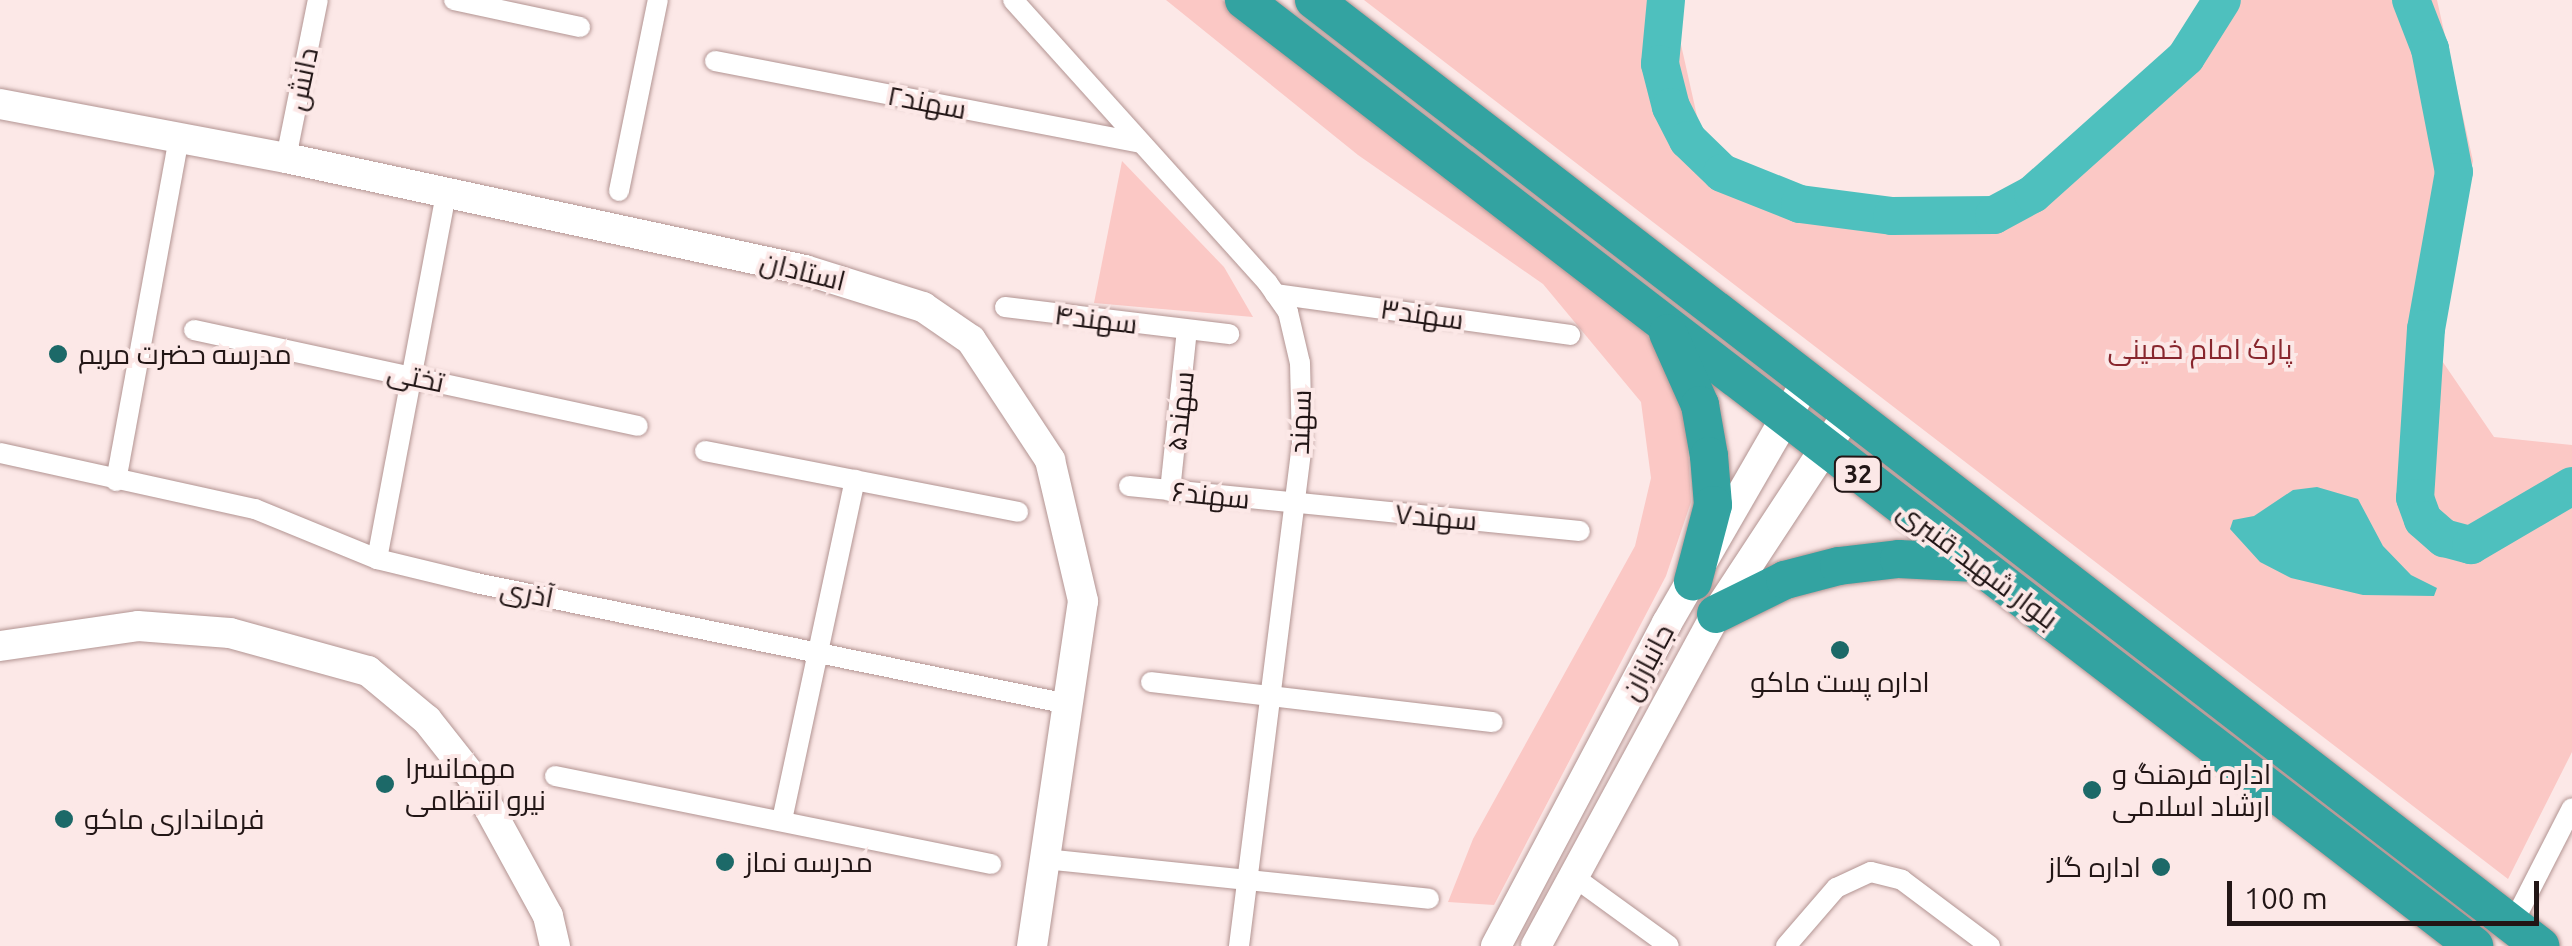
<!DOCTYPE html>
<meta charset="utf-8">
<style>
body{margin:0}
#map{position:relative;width:2572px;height:946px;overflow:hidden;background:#fce8e7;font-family:Ubuntu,Cairo,sans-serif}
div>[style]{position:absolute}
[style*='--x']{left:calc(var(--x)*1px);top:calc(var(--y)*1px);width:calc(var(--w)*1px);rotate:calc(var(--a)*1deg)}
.green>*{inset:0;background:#fbc8c5}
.water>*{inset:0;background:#4ec0be}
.river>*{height:38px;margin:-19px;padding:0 19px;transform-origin:19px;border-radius:19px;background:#4ec0be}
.roads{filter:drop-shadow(0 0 2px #b29492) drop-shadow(0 0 2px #b29492)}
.street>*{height:20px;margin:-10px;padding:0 10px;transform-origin:10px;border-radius:10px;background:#fff}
.secondary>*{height:30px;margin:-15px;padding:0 15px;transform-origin:15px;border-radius:15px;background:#fff}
.highway>*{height:38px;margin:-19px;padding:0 19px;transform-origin:19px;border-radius:19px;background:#33a3a1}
.dots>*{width:28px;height:28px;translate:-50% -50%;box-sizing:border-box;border:5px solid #fce8e7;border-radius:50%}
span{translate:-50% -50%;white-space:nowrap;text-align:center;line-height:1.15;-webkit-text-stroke:8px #fce8e7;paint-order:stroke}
.shield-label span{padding:2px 8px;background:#fce8e7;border:2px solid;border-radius:8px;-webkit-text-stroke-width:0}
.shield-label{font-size:25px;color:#221616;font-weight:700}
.street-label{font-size:28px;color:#221616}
.park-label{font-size:28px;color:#88262d}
.poi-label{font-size:28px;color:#221616}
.left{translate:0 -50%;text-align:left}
.right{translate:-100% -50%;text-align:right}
.scale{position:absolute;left:2227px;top:881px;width:312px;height:45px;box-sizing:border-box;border:5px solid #221616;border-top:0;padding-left:12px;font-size:30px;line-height:35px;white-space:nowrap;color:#221616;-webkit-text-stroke:8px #fce8e7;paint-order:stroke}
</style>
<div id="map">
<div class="green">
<i style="clip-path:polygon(1166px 0,1222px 0,1639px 325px,1660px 353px,1686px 416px,1691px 502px,1666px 576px,1494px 905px,1448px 902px,1473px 839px,1635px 546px,1651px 478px,1641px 402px,1543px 284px,1358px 155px)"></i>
<i style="clip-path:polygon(1364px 0,1671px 0,1708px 165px,1873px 220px,1959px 227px,2095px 133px,2227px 0,2437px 0,2473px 161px,2436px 352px,2494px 437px,2572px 445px,2572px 752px,2508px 879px)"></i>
<i style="clip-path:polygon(1122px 161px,1224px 267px,1253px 317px,1094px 303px)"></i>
</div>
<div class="water">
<i style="clip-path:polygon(2317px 487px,2358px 499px,2383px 546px,2411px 575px,2437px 588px,2434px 596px,2363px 595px,2291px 578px,2260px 562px,2230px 529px,2233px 520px,2254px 516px,2293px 490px)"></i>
</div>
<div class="river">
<i style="--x:1666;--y:0;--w:64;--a:95.4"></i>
<i style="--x:1660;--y:64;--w:44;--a:75.7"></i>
<i style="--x:1671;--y:107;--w:37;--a:63"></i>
<i style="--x:1688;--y:140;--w:47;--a:44.1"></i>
<i style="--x:1722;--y:173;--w:84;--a:21.7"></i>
<i style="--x:1800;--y:204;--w:93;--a:7.4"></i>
<i style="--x:1892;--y:216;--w:102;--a:-0.6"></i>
<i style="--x:1994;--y:215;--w:44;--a:-28.3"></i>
<i style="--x:2033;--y:194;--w:205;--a:-41.8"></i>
<i style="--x:2186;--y:57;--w:67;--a:-57.7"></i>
<i style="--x:2411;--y:0;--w:53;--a:68.8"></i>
<i style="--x:2430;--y:49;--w:125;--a:79"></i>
<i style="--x:2454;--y:172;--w:159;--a:100.1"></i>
<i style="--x:2426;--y:329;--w:169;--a:93.7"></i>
<i style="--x:2415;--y:498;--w:23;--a:70"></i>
<i style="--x:2423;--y:520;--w:28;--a:41"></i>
<i style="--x:2444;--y:538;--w:28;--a:15"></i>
<i style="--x:2471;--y:545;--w:117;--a:-30.3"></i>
</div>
<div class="roads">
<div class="street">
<i style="--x:454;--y:0;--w:129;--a:12.1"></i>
<i style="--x:1013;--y:0;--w:380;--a:48"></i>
<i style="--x:1267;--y:282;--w:37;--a:55"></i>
<i style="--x:1288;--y:312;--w:52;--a:76.8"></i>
<i style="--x:1300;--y:363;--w:81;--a:88.6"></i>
<i style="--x:1302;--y:444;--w:506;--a:97.15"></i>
<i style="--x:715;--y:61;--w:433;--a:10.9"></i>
<i style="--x:286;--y:158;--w:161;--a:-78.6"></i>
<i style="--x:619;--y:191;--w:195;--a:-78.5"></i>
<i style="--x:1275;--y:294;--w:298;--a:7.9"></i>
<i style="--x:1005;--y:307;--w:226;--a:6.9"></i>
<i style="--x:194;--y:330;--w:454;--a:12.2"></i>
<i style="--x:705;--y:451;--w:319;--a:11"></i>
<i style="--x:0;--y:453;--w:261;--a:12.4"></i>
<i style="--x:255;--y:509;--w:132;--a:22.3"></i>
<i style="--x:377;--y:559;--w:102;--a:13.6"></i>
<i style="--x:476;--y:583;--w:599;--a:11.55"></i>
<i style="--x:116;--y:481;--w:348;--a:-79.6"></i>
<i style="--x:1129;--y:486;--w:453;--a:5.7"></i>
<i style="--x:1170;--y:491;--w:162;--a:-84"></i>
<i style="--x:377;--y:559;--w:372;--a:-79.3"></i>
<i style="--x:1151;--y:682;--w:344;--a:6.7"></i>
<i style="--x:555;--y:776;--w:445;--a:11.4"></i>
<i style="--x:782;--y:820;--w:348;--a:-77.9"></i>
<i style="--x:1045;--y:859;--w:386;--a:5.9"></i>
<i style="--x:1570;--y:874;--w:122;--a:36"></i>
<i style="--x:2512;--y:925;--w:131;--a:-62.9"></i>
<i style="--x:1786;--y:946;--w:77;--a:-49.2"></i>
<i style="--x:1836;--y:888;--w:38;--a:-25"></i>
<i style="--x:1871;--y:872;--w:32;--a:14"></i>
<i style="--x:1902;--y:880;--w:110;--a:36.9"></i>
</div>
<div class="secondary">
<i style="--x:0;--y:104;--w:291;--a:10.7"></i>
<i style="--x:286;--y:158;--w:531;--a:12.18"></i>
<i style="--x:805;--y:270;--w:124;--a:17.4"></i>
<i style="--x:923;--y:307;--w:58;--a:34.5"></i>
<i style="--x:971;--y:340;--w:144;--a:56.6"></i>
<i style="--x:1050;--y:460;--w:145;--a:76.8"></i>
<i style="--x:1083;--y:601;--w:349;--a:98.4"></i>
<i style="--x:0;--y:646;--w:139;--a:-8.2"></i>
<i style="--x:138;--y:626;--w:92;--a:4.4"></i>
<i style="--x:230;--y:633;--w:143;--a:15.4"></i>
<i style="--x:368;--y:671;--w:77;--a:39.7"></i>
<i style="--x:427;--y:720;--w:73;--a:51.7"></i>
<i style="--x:472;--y:777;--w:158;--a:61.3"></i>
<i style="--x:548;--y:916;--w:31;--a:77"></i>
<i style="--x:1496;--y:946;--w:365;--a:-62.1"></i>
<i style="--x:1667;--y:623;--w:278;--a:-60"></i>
<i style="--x:1536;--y:946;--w:378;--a:-61.5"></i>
<i style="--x:1716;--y:614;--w:240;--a:-56.7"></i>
</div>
<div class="highway">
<i style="--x:1244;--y:0;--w:1552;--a:37.56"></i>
<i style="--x:1314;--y:0;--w:1549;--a:37.65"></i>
<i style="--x:1668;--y:333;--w:79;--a:66"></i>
<i style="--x:1700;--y:405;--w:52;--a:80"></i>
<i style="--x:1709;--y:456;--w:49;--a:85.3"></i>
<i style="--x:1713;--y:505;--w:79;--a:104.7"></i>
<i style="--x:1716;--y:614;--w:77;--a:-26.2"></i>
<i style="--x:1785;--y:580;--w:56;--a:-14.5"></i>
<i style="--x:1839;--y:566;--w:60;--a:-6.7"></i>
<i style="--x:1899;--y:559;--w:77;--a:3"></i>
</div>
</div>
<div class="dots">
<i style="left:58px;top:354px;background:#1c6968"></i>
<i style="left:1840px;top:650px;background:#1c6968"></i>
<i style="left:385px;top:784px;background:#1c6968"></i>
<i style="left:2092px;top:790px;background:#1c6968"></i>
<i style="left:64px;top:819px;background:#1c6968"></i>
<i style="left:725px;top:862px;background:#1c6968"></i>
<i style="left:2161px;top:867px;background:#1c6968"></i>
</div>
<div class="shield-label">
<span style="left:1858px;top:474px">32</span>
</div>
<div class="street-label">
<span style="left:302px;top:79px;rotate:-78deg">دانش</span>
<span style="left:927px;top:102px;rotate:11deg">سهند۲</span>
<span style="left:803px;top:271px;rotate:14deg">استادان</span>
<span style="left:1422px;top:314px;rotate:8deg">سهند۳</span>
<span style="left:1096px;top:319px;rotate:7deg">سهند۴</span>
<span style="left:416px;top:377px;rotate:12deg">تختی</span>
<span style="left:1180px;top:411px;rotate:-84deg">سهند۵</span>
<span style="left:1300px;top:422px;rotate:-88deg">سهند</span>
<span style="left:1211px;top:495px;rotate:6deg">سهند۶</span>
<span style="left:1436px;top:517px;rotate:5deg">سهند۷</span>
<span style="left:1978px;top:565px;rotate:37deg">بلوار شهید قنبری</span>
<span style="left:527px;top:593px;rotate:11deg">آذری</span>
<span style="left:1647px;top:662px;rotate:-62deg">جانبازان</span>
</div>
<div class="park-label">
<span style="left:2200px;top:349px">پارک امام خمینی</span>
</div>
<div class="poi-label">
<span class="left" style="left:78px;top:354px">مدرسه حضرت مریم</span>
<span style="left:1840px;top:682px">اداره پست ماکو</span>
<span class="left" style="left:405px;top:784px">مهمانسرا<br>نیرو انتظامی</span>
<span class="left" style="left:2112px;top:790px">اداره فرهنگ و<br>ارشاد اسلامی</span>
<span class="left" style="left:84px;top:819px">فرمانداری ماکو</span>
<span class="left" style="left:745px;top:862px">مدرسه نماز</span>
<span class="right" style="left:2141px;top:867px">اداره گاز</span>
</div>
<div class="scale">100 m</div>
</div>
